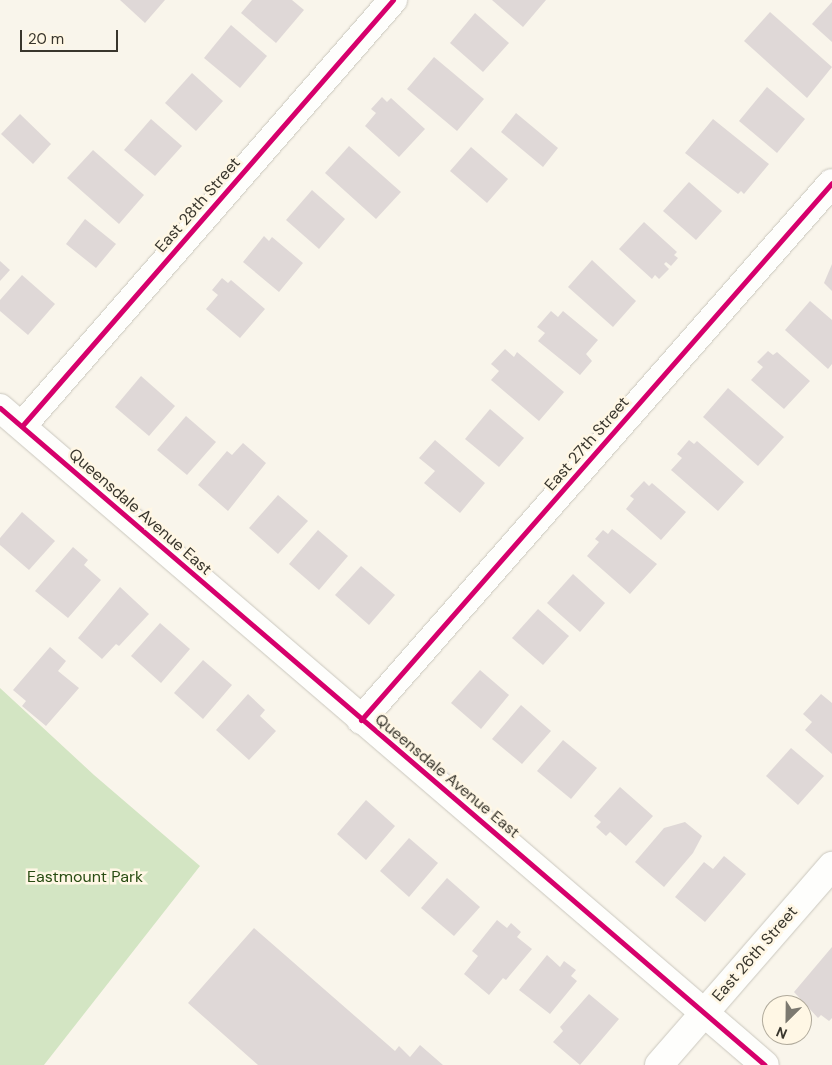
<!DOCTYPE html>
<style>
body{margin:0}
#map{position:relative;width:832px;height:1065px;overflow:hidden;background:#f9f5eb;font-family:"DM Sans",sans-serif}
div>[style]{position:absolute}
[style*='--x']{left:calc(var(--x)*1px);top:calc(var(--y)*1px);width:calc(var(--w)*1px);rotate:calc(var(--a)*1deg)}
.green>*{inset:0;background:#d3e5c3}
.building>*{inset:0;background:#dfd8d7}
.roads{filter:drop-shadow(0 0 1px #cac7be) drop-shadow(0 0 1px #cac7be)}
.minor>*{height:28px;margin:-14px;padding:0 14px;transform-origin:14px;border-radius:14px;background:#fefefc}
.cycleway>*{height:5px;margin:-2.5px;padding:0 2.5px;transform-origin:2.5px;border-radius:2.5px;background:#d6006c}
span{translate:-50% -50%;white-space:nowrap;text-align:center;line-height:1.15;-webkit-text-stroke:5px #fff7e5;paint-order:stroke}
.street-label{font-size:16px;color:#39362d}
.park-label{font-size:16px;color:#284c12}
.north{position:absolute;left:762px;top:995px;width:50px;height:50px;box-sizing:border-box;background:#fff7e5;border:1px solid #b0aa9b;border-radius:50%;rotate:203deg;font-size:14px;font-weight:700;line-height:20px;text-align:center;color:#39362d}
.north::after{content:'';display:block;margin:auto;width:18px;height:22px;background:#7c7970;clip-path:polygon(50% 0,100% 100%,50% 72%,0 100%)}
.scale{position:absolute;left:20px;top:30px;width:98px;height:22px;box-sizing:border-box;border:2px solid #39362d;border-top:0;padding-left:6px;font-size:15px;line-height:18px;white-space:nowrap;color:#39362d;-webkit-text-stroke:4px #fff7e5;paint-order:stroke}
</style>
<div id="map">
<div class="green">
<i style="clip-path:polygon(0 688px,94px 775px,200px 866px,44px 1065px,0 1065px)"></i>
</div>
<div class="building">
<i style="clip-path:polygon(120px 0,165px 0,145px 23px)"></i>
<i style="clip-path:polygon(252px 0,292px 0,304px 10px,276px 43px,241px 13px)"></i>
<i style="clip-path:polygon(492px 0,546px 0,523px 27px)"></i>
<i style="clip-path:polygon(832px 2px,832px 42px,812px 24px)"></i>
<i style="clip-path:polygon(770px 12px,832px 67px,807px 98px,744px 41px)"></i>
<i style="clip-path:polygon(475px 13px,509px 43px,483px 72px,450px 43px)"></i>
<i style="clip-path:polygon(231px 25px,267px 56px,240px 88px,204px 58px)"></i>
<i style="clip-path:polygon(434px 57px,484px 99px,457px 131px,407px 89px)"></i>
<i style="clip-path:polygon(192px 73px,223px 101px,196px 131px,165px 103px)"></i>
<i style="clip-path:polygon(767px 87px,805px 119px,777px 153px,739px 121px)"></i>
<i style="clip-path:polygon(382px 97px,387px 102px,391px 98px,425px 129px,399px 157px,365px 126px,376px 113px,371px 109px)"></i>
<i style="clip-path:polygon(516px 113px,558px 148px,543px 167px,501px 132px)"></i>
<i style="clip-path:polygon(20px 114px,51px 144px,33px 164px,1px 134px)"></i>
<i style="clip-path:polygon(151px 119px,182px 146px,155px 176px,124px 150px)"></i>
<i style="clip-path:polygon(713px 119px,769px 164px,744px 194px,741px 191px,738px 194px,685px 153px)"></i>
<i style="clip-path:polygon(349px 146px,401px 192px,376px 219px,325px 173px)"></i>
<i style="clip-path:polygon(471px 147px,508px 179px,487px 203px,450px 171px)"></i>
<i style="clip-path:polygon(93px 150px,144px 195px,119px 224px,67px 178px)"></i>
<i style="clip-path:polygon(689px 182px,722px 211px,696px 240px,663px 211px)"></i>
<i style="clip-path:polygon(312px 190px,345px 219px,319px 249px,286px 220px)"></i>
<i style="clip-path:polygon(85px 219px,116px 244px,96px 268px,66px 244px)"></i>
<i style="clip-path:polygon(644px 222px,677px 252px,674px 255px,678px 258px,671px 266px,666px 262px,664px 264px,669px 269px,659px 279px,655px 275px,652px 279px,619px 249px)"></i>
<i style="clip-path:polygon(264px 236px,269px 241px,272px 237px,303px 263px,279px 292px,243px 262px)"></i>
<i style="clip-path:polygon(592px 260px,636px 301px,613px 327px,568px 287px)"></i>
<i style="clip-path:polygon(0 261px,10px 270px,0 281px)"></i>
<i style="clip-path:polygon(832px 264px,832px 291px,824px 283px)"></i>
<i style="clip-path:polygon(22px 275px,55px 304px,28px 335px,0 311px,0 300px)"></i>
<i style="clip-path:polygon(222px 278px,228px 283px,231px 280px,265px 309px,240px 338px,206px 309px,218px 295px,212px 290px)"></i>
<i style="clip-path:polygon(810px 301px,832px 320px,832px 364px,828px 369px,785px 330px)"></i>
<i style="clip-path:polygon(551px 311px,558px 317px,563px 311px,598px 340px,586px 354px,592px 361px,580px 375px,538px 341px,545px 333px,537px 327px)"></i>
<i style="clip-path:polygon(505px 349px,514px 357px,517px 352px,564px 392px,539px 421px,491px 380px,499px 371px,491px 364px)"></i>
<i style="clip-path:polygon(768px 351px,773px 355px,777px 352px,810px 381px,784px 409px,751px 380px,763px 367px,757px 362px)"></i>
<i style="clip-path:polygon(141px 376px,175px 406px,149px 436px,115px 407px)"></i>
<i style="clip-path:polygon(728px 388px,784px 437px,758px 466px,703px 417px)"></i>
<i style="clip-path:polygon(490px 409px,524px 438px,499px 467px,465px 439px)"></i>
<i style="clip-path:polygon(186px 416px,216px 442px,187px 475px,157px 450px)"></i>
<i style="clip-path:polygon(435px 440px,485px 483px,460px 513px,424px 483px,435px 471px,419px 458px)"></i>
<i style="clip-path:polygon(689px 440px,694px 444px,697px 441px,744px 482px,718px 511px,671px 470px,682px 458px,677px 454px)"></i>
<i style="clip-path:polygon(243px 443px,266px 463px,228px 511px,198px 485px,227px 451px,232px 455px)"></i>
<i style="clip-path:polygon(644px 481px,649px 486px,652px 483px,686px 512px,661px 540px,626px 509px,634px 499px,630px 496px)"></i>
<i style="clip-path:polygon(278px 495px,308px 521px,278px 554px,249px 528px)"></i>
<i style="clip-path:polygon(22px 512px,55px 541px,29px 570px,0 545px,0 538px)"></i>
<i style="clip-path:polygon(612px 529px,657px 564px,630px 594px,587px 556px,599px 542px,595px 539px,603px 530px,608px 534px)"></i>
<i style="clip-path:polygon(318px 530px,348px 556px,319px 590px,289px 564px)"></i>
<i style="clip-path:polygon(73px 547px,88px 560px,84px 565px,101px 580px,68px 618px,35px 591px)"></i>
<i style="clip-path:polygon(361px 566px,395px 595px,369px 625px,335px 595px)"></i>
<i style="clip-path:polygon(573px 574px,605px 603px,580px 632px,547px 603px)"></i>
<i style="clip-path:polygon(120px 587px,149px 614px,119px 646px,116px 644px,102px 659px,78px 638px)"></i>
<i style="clip-path:polygon(538px 609px,569px 636px,543px 665px,512px 638px)"></i>
<i style="clip-path:polygon(160px 623px,190px 649px,161px 683px,131px 656px)"></i>
<i style="clip-path:polygon(50px 647px,66px 661px,58px 671px,79px 688px,46px 726px,22px 706px,26px 701px,13px 690px)"></i>
<i style="clip-path:polygon(203px 660px,232px 685px,203px 719px,174px 693px)"></i>
<i style="clip-path:polygon(480px 670px,509px 695px,481px 729px,451px 703px)"></i>
<i style="clip-path:polygon(248px 694px,265px 710px,260px 716px,276px 731px,249px 760px,216px 730px)"></i>
<i style="clip-path:polygon(821px 694px,832px 703px,832px 754px,805px 730px,812px 722px,803px 714px)"></i>
<i style="clip-path:polygon(521px 705px,551px 731px,522px 764px,492px 739px)"></i>
<i style="clip-path:polygon(563px 740px,597px 768px,571px 799px,537px 771px)"></i>
<i style="clip-path:polygon(791px 748px,824px 776px,798px 805px,766px 776px)"></i>
<i style="clip-path:polygon(620px 787px,653px 816px,626px 846px,610px 832px,606px 836px,596px 827px,601px 822px,594px 816px)"></i>
<i style="clip-path:polygon(366px 800px,395px 826px,366px 860px,337px 834px)"></i>
<i style="clip-path:polygon(685px 822px,702px 836px,693px 853px,664px 887px,635px 862px,664px 828px)"></i>
<i style="clip-path:polygon(409px 838px,438px 863px,409px 897px,380px 871px)"></i>
<i style="clip-path:polygon(724px 856px,746px 874px,705px 922px,675px 897px,704px 862px,713px 869px)"></i>
<i style="clip-path:polygon(447px 878px,480px 907px,454px 936px,421px 908px)"></i>
<i style="clip-path:polygon(497px 920px,507px 928px,511px 923px,521px 932px,517px 937px,532px 949px,506px 980px,503px 978px,489px 995px,464px 974px,478px 956px,472px 951px)"></i>
<i style="clip-path:polygon(254px 928px,395px 1051px,399px 1046px,410px 1057px,420px 1045px,443px 1065px,258px 1065px,188px 1003px)"></i>
<i style="clip-path:polygon(832px 947px,832px 1018px,829px 1021px,821px 1015px,818px 1018px,794px 992px)"></i>
<i style="clip-path:polygon(547px 955px,560px 967px,564px 961px,576px 970px,571px 976px,577px 981px,550px 1014px,519px 990px)"></i>
<i style="clip-path:polygon(589px 994px,619px 1019px,580px 1065px,553px 1042px,563px 1031px,560px 1027px)"></i>
</div>
<div class="roads">
<div class="minor">
<i style="--x:0;--y:408;--w:1008;--a:40.66"></i>
<i style="--x:22;--y:426;--w:565;--a:-48.95"></i>
<i style="--x:361;--y:720;--w:714;--a:-48.75"></i>
<i style="--x:659;--y:1065;--w:264;--a:-49"></i>
</div>
</div>
<div class="cycleway">
<i style="--x:0;--y:408;--w:1008;--a:40.66"></i>
<i style="--x:22;--y:426;--w:565;--a:-48.95"></i>
<i style="--x:361;--y:720;--w:714;--a:-48.75"></i>
</div>
<div class="street-label">
<span style="left:198px;top:205px;rotate:-49deg">East 28th Street</span>
<span style="left:587px;top:444px;rotate:-49deg">East 27th Street</span>
<span style="left:140px;top:512px;rotate:41deg">Queensdale Avenue East</span>
<span style="left:447px;top:776px;rotate:40deg">Queensdale Avenue East</span>
<span style="left:755px;top:954px;rotate:-49deg">East 26th Street</span>
</div>
<div class="park-label">
<span style="left:85px;top:877px">Eastmount Park</span>
</div>
<div class="north">N</div>
<div class="scale">20 m</div>
</div>
